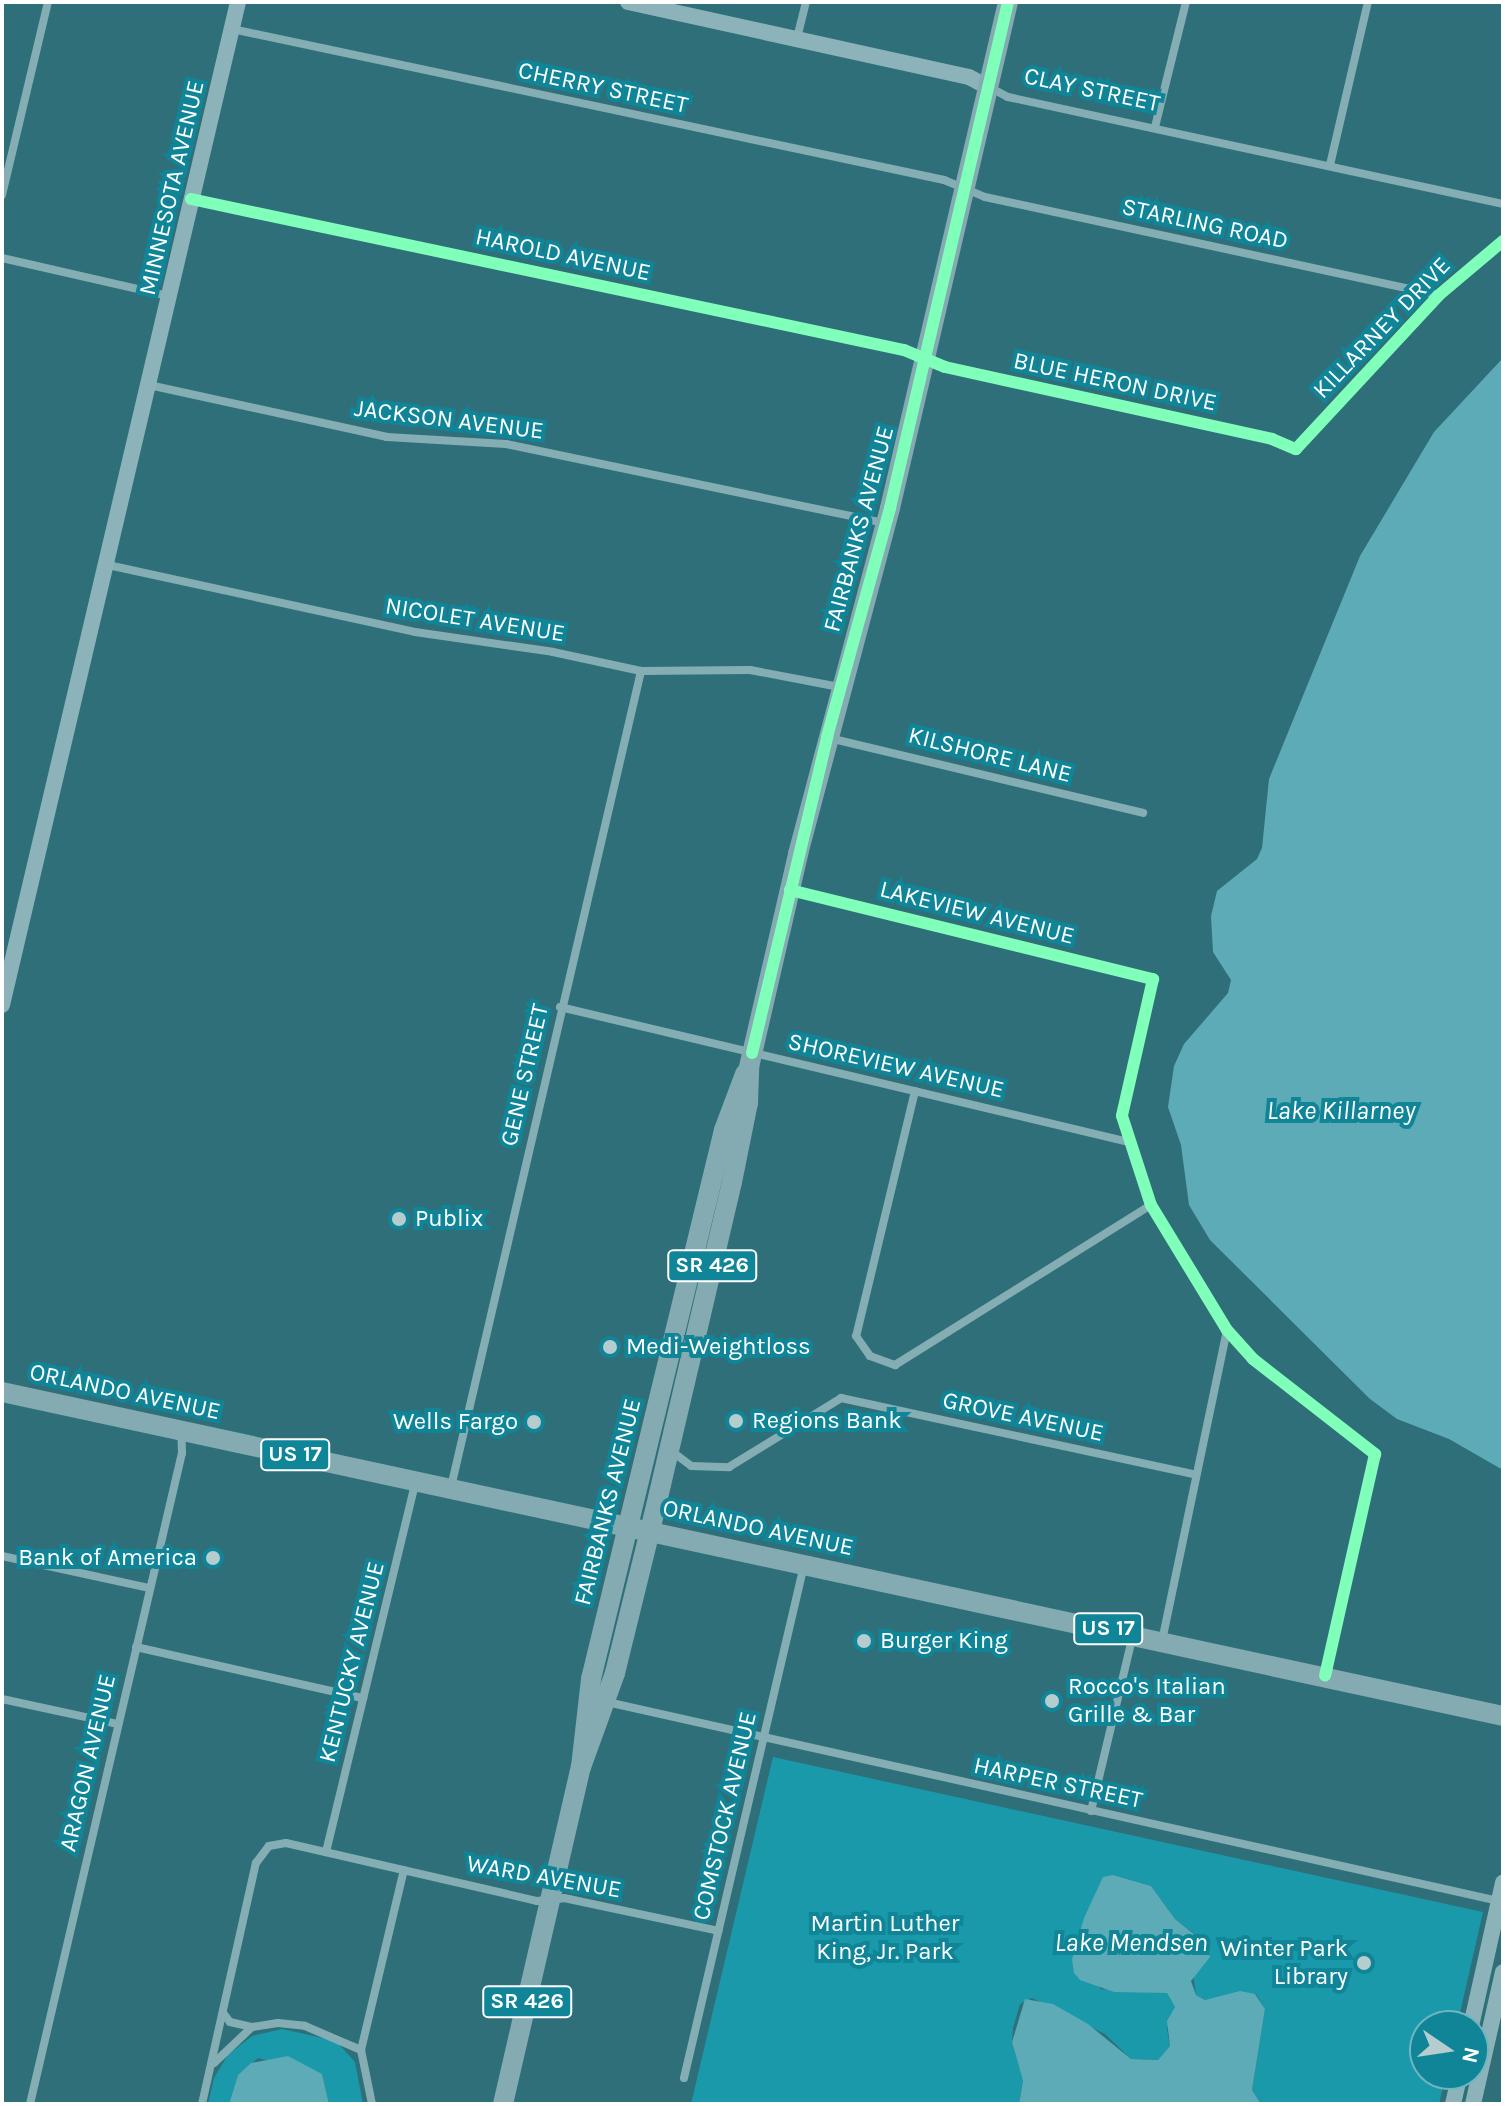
<!DOCTYPE html>
<style>
body{margin:0}
#map{position:relative;width:1505px;height:2106px;overflow:hidden;background:#2f6f79;font-family:Karla,sans-serif}
div>[style]{position:absolute}
[style*='--x']{left:calc(var(--x)*1px);top:calc(var(--y)*1px);width:calc(var(--w)*1px);rotate:calc(var(--a)*1deg)}
.green>*{inset:0;background:#1a99ab}
.water>*{inset:0;background:#5dabb7}
.street>*{height:8px;margin:-4px;padding:0 4px;transform-origin:4px;border-radius:4px;background:#85aeb4}
.secondary>*{height:16px;margin:-8px;padding:0 8px;transform-origin:8px;border-radius:8px;background:#8db3ba}
.primary>*{height:20px;margin:-10px;padding:0 10px;transform-origin:10px;border-radius:10px;background:#84abb1}
.cycleway>*{height:12px;margin:-6px;padding:0 6px;transform-origin:6px;border-radius:6px;background:#80ffba}
.dots>*{width:22px;height:22px;translate:-50% -50%;box-sizing:border-box;border:4px solid #108598;border-radius:50%}
span{translate:-50% -50%;white-space:nowrap;text-align:center;line-height:1.15;-webkit-text-stroke:8px #108598;paint-order:stroke}
.shield-label span{padding:2px 6px;background:#108598;border:2px solid;border-radius:6px;-webkit-text-stroke-width:0}
.shield-label{font-size:22px;color:#fff;font-weight:700}
.street-label{font-size:24px;color:#fff}
.poi-label{font-size:24px;color:#fff}
.left{translate:0 -50%;text-align:left}
.right{translate:-100% -50%;text-align:right}
.park-label{font-size:24px;color:#fff}
.water-label{font-size:26px;color:#fff;font-style:italic}
.frame{position:absolute;inset:0;border:4px solid #fff;pointer-events:none}
.north{position:absolute;left:1409px;top:2010px;width:80px;height:80px;box-sizing:border-box;background:#108598;border:2px solid #70b6c1;border-radius:50%;rotate:103deg;font-size:22px;font-weight:700;line-height:32px;text-align:center;color:#fff}
.north::after{content:'';display:block;margin:auto;width:28px;height:36px;background:#b6cdd0;clip-path:polygon(50% 0,100% 100%,50% 72%,0 100%)}
</style>
<div id="map">
<div class="green">
<i style="clip-path:polygon(773px 1757px,1483px 1912px,1457px 2026px,1425px 2026px,1425px 2074px,1446px 2074px,1439px 2104px,1261px 2104px,1252px 2090px,1265px 2009px,1256px 1994px,1205px 2000px,1196px 1995px,1193px 1974px,1206px 1962px,1197px 1936px,1175px 1919px,1151px 1886px,1113px 1875px,1093px 1901px,1072px 1959px,1101px 1989px,1167px 1993px,1175px 2007px,1167px 2029px,1170px 2046px,1158px 2060px,1131px 2059px,1105px 2034px,1032px 1998px,1020px 2004px,1013px 2028px,1012px 2042px,1023px 2081px,1019px 2104px,691px 2104px)"></i>
<i style="clip-path:polygon(282px 2029px,336px 2041px,355px 2062px,363px 2104px,329px 2104px,322px 2074px,258px 2058px,238px 2075px,229px 2104px,208px 2104px,214px 2078px,228px 2055px,252px 2036px)"></i>
</div>
<div class="water">
<i style="clip-path:polygon(1503px 358px,1503px 1470px,1449px 1439px,1397px 1419px,1370px 1399px,1210px 1240px,1189px 1205px,1181px 1145px,1168px 1107px,1174px 1066px,1184px 1044px,1228px 993px,1231px 980px,1213px 952px,1211px 916px,1217px 891px,1257px 859px,1262px 848px,1269px 779px,1360px 556px,1434px 432px)"></i>
<i style="clip-path:polygon(1113px 1875px,1151px 1886px,1175px 1919px,1205px 1943px,1210px 1957px,1191px 1981px,1196px 1995px,1205px 2000px,1240px 1991px,1255px 1994px,1265px 2009px,1252px 2090px,1261px 2104px,1019px 2104px,1023px 2081px,1012px 2042px,1025px 1999px,1053px 2004px,1088px 2024px,1131px 2059px,1158px 2060px,1170px 2046px,1167px 2021px,1175px 2007px,1167px 1993px,1114px 1992px,1080px 1980px,1074px 1973px,1072px 1959px,1084px 1918px,1103px 1877px)"></i>
<i style="clip-path:polygon(288px 2056px,322px 2074px,329px 2104px,229px 2104px,238px 2075px,251px 2063px)"></i>
</div>
<div class="street">
<i style="--x:232;--y:29;--w:728;--a:11.97"></i>
<i style="--x:944;--y:180;--w:44;--a:22.5"></i>
<i style="--x:985;--y:197;--w:464;--a:12.2"></i>
<i style="--x:797;--y:38;--w:37;--a:-76"></i>
<i style="--x:989;--y:87;--w:21;--a:28"></i>
<i style="--x:1008;--y:97;--w:506;--a:12.2"></i>
<i style="--x:1155;--y:127;--w:129;--a:-76.1"></i>
<i style="--x:1330;--y:165;--w:167;--a:-76.9"></i>
<i style="--x:2;--y:195;--w:198;--a:-76.6"></i>
<i style="--x:192;--y:199;--w:728;--a:11.97"></i>
<i style="--x:904;--y:350;--w:44;--a:22.5"></i>
<i style="--x:945;--y:367;--w:335;--a:12.4"></i>
<i style="--x:1272;--y:439;--w:26;--a:23"></i>
<i style="--x:1296;--y:449;--w:210;--a:-47.1"></i>
<i style="--x:1439;--y:295;--w:84;--a:-40.2"></i>
<i style="--x:2;--y:258;--w:170;--a:12.9"></i>
<i style="--x:149;--y:385;--w:244;--a:12.3"></i>
<i style="--x:387;--y:437;--w:119;--a:3.4"></i>
<i style="--x:506;--y:444;--w:386;--a:11.8"></i>
<i style="--x:108;--y:565;--w:314;--a:12.3"></i>
<i style="--x:415;--y:632;--w:139;--a:8.2"></i>
<i style="--x:553;--y:652;--w:90;--a:12.2"></i>
<i style="--x:641;--y:671;--w:109;--a:-0.5"></i>
<i style="--x:750;--y:670;--w:91;--a:10.8"></i>
<i style="--x:829;--y:738;--w:323;--a:13.4"></i>
<i style="--x:790;--y:890;--w:374;--a:13.8"></i>
<i style="--x:1153;--y:979;--w:140;--a:102.8"></i>
<i style="--x:1122;--y:1116;--w:94;--a:72"></i>
<i style="--x:1151;--y:1205;--w:146;--a:58.7"></i>
<i style="--x:1227;--y:1330;--w:39;--a:48"></i>
<i style="--x:1253;--y:1359;--w:155;--a:37.9"></i>
<i style="--x:1375;--y:1454;--w:227;--a:102.7"></i>
<i style="--x:560;--y:1007;--w:585;--a:13.35"></i>
<i style="--x:915;--y:1091;--w:252;--a:103.5"></i>
<i style="--x:856;--y:1336;--w:24;--a:55"></i>
<i style="--x:870;--y:1356;--w:27;--a:20"></i>
<i style="--x:895;--y:1365;--w:302;--a:-32"></i>
<i style="--x:670;--y:1450;--w:26;--a:37"></i>
<i style="--x:691;--y:1466;--w:38;--a:2"></i>
<i style="--x:729;--y:1467;--w:132;--a:-31.6"></i>
<i style="--x:841;--y:1398;--w:363;--a:12.2"></i>
<i style="--x:451;--y:1487;--w:838;--a:-76.89"></i>
<i style="--x:2;--y:1556;--w:150;--a:12.3"></i>
<i style="--x:1162;--y:1641;--w:318;--a:-78.2"></i>
<i style="--x:136;--y:1647;--w:233;--a:12.7"></i>
<i style="--x:2;--y:1699;--w:119;--a:12.2"></i>
<i style="--x:607;--y:1702;--w:914;--a:12.58"></i>
<i style="--x:1091;--y:1811;--w:181;--a:-76.6"></i>
<i style="--x:326;--y:1852;--w:379;--a:-76.4"></i>
<i style="--x:223;--y:2013;--w:11;--a:52"></i>
<i style="--x:230;--y:2022;--w:23;--a:13"></i>
<i style="--x:214;--y:2063;--w:52;--a:-43.5"></i>
<i style="--x:252;--y:2027;--w:26;--a:-9"></i>
<i style="--x:278;--y:2023;--w:27;--a:6"></i>
<i style="--x:305;--y:2026;--w:61;--a:23.2"></i>
<i style="--x:684;--y:2078;--w:527;--a:-76.83"></i>
<i style="--x:30;--y:2104;--w:669;--a:-76.86"></i>
<i style="--x:182;--y:1453;--w:23;--a:-92"></i>
<i style="--x:202;--y:2104;--w:247;--a:-77.4"></i>
<i style="--x:256;--y:1863;--w:21;--a:-53"></i>
<i style="--x:269;--y:1846;--w:17;--a:-10"></i>
<i style="--x:286;--y:1843;--w:258;--a:13"></i>
<i style="--x:537;--y:1901;--w:27;--a:-6"></i>
<i style="--x:564;--y:1898;--w:158;--a:12"></i>
<i style="--x:372;--y:2104;--w:55;--a:-101.5"></i>
<i style="--x:361;--y:2050;--w:185;--a:-76.6"></i>
</div>
<div class="secondary">
<i style="--x:628;--y:2;--w:349;--a:12.4"></i>
<i style="--x:969;--y:77;--w:21;--a:28"></i>
<i style="--x:2;--y:1005;--w:1030;--a:-76.76"></i>
<i style="--x:1471;--y:2026;--w:147;--a:-77.4"></i>
<i style="--x:1453;--y:2104;--w:31;--a:-77"></i>
<i style="--x:1473;--y:2104;--w:135;--a:-77.2"></i>
</div>
<div class="primary">
<i style="--x:2;--y:1392;--w:1536;--a:12.18"></i>
<i style="--x:581;--y:1767;--w:100;--a:-70.1"></i>
<i style="--x:615;--y:1673;--w:172;--a:-76.2"></i>
<i style="--x:656;--y:1506;--w:333;--a:-76.8"></i>
<i style="--x:732;--y:1182;--w:81;--a:-78.6"></i>
<i style="--x:748;--y:1103;--w:36;--a:-88"></i>
<i style="--x:749;--y:1067;--w:219;--a:-77"></i>
<i style="--x:798;--y:854;--w:358;--a:-75.1"></i>
<i style="--x:890;--y:508;--w:520;--a:-76.87"></i>
<i style="--x:503;--y:2104;--w:346;--a:-77"></i>
<i style="--x:581;--y:1767;--w:89;--a:-83.5"></i>
<i style="--x:591;--y:1679;--w:565;--a:-76.38"></i>
<i style="--x:724;--y:1130;--w:60;--a:-69.4"></i>
</div>
<div class="cycleway">
<i style="--x:191;--y:199;--w:729;--a:11.96"></i>
<i style="--x:904;--y:350;--w:44;--a:22.5"></i>
<i style="--x:945;--y:367;--w:335;--a:12.4"></i>
<i style="--x:1272;--y:439;--w:26;--a:23"></i>
<i style="--x:1296;--y:449;--w:210;--a:-47.1"></i>
<i style="--x:1439;--y:295;--w:84;--a:-40.2"></i>
<i style="--x:790;--y:890;--w:374;--a:13.8"></i>
<i style="--x:1153;--y:979;--w:140;--a:102.8"></i>
<i style="--x:1122;--y:1116;--w:94;--a:72"></i>
<i style="--x:1151;--y:1205;--w:146;--a:58.7"></i>
<i style="--x:1227;--y:1330;--w:39;--a:48"></i>
<i style="--x:1253;--y:1359;--w:155;--a:37.9"></i>
<i style="--x:1375;--y:1454;--w:227;--a:102.7"></i>
<i style="--x:752;--y:1053;--w:325;--a:-76.6"></i>
<i style="--x:827;--y:737;--w:238;--a:-74.6"></i>
<i style="--x:890;--y:508;--w:520;--a:-76.87"></i>
</div>
<div class="dots">
<i style="left:399px;top:1219px;background:#b6cdd0"></i>
<i style="left:610px;top:1347px;background:#b6cdd0"></i>
<i style="left:736px;top:1421px;background:#b6cdd0"></i>
<i style="left:534px;top:1422px;background:#b6cdd0"></i>
<i style="left:213px;top:1558px;background:#b6cdd0"></i>
<i style="left:864px;top:1641px;background:#b6cdd0"></i>
<i style="left:1052px;top:1701px;background:#b6cdd0"></i>
<i style="left:1364px;top:1963px;background:#b6cdd0"></i>
</div>
<div class="shield-label">
<span style="left:712px;top:1266px">SR 426</span>
<span style="left:295px;top:1455px">US 17</span>
<span style="left:1108px;top:1629px">US 17</span>
<span style="left:527px;top:2002px">SR 426</span>
</div>
<div class="street-label">
<span style="left:603px;top:88px;rotate:12deg">CHERRY STREET</span>
<span style="left:1092px;top:90px;rotate:12deg">CLAY STREET</span>
<span style="left:172px;top:188px;rotate:-77deg">MINNESOTA AVENUE</span>
<span style="left:1205px;top:224px;rotate:12deg">STARLING ROAD</span>
<span style="left:563px;top:255px;rotate:12deg">HAROLD AVENUE</span>
<span style="left:1382px;top:328px;rotate:-46deg">KILLARNEY DRIVE</span>
<span style="left:1115px;top:382px;rotate:12deg">BLUE HERON DRIVE</span>
<span style="left:449px;top:420px;rotate:7deg">JACKSON AVENUE</span>
<span style="left:859px;top:529px;rotate:-75deg">FAIRBANKS AVENUE</span>
<span style="left:475px;top:620px;rotate:9deg">NICOLET AVENUE</span>
<span style="left:990px;top:755px;rotate:14deg">KILSHORE LANE</span>
<span style="left:977px;top:913px;rotate:14deg">LAKEVIEW AVENUE</span>
<span style="left:896px;top:1066px;rotate:13deg">SHOREVIEW AVENUE</span>
<span style="left:525px;top:1075px;rotate:-77deg">GENE STREET</span>
<span style="left:125px;top:1392px;rotate:12deg">ORLANDO AVENUE</span>
<span style="left:1023px;top:1417px;rotate:12deg">GROVE AVENUE</span>
<span style="left:608px;top:1502px;rotate:-76deg">FAIRBANKS AVENUE</span>
<span style="left:758px;top:1528px;rotate:12deg">ORLANDO AVENUE</span>
<span style="left:352px;top:1662px;rotate:-76deg">KENTUCKY AVENUE</span>
<span style="left:88px;top:1763px;rotate:-77deg">ARAGON AVENUE</span>
<span style="left:1058px;top:1783px;rotate:12deg">HARPER STREET</span>
<span style="left:725px;top:1816px;rotate:-77deg">COMSTOCK AVENUE</span>
<span style="left:544px;top:1877px;rotate:10deg">WARD AVENUE</span>
</div>
<div class="poi-label">
<span class="left" style="left:415px;top:1219px">Publix</span>
<span class="left" style="left:626px;top:1347px">Medi-Weightloss</span>
<span class="left" style="left:752px;top:1421px">Regions Bank</span>
<span class="right" style="left:518px;top:1422px">Wells Fargo</span>
<span class="right" style="left:197px;top:1558px">Bank of America</span>
<span class="left" style="left:880px;top:1641px">Burger King</span>
<span class="left" style="left:1068px;top:1701px">Rocco's Italian<br>Grille &amp; Bar</span>
<span class="right" style="left:1348px;top:1963px">Winter Park<br>Library</span>
</div>
<div class="park-label">
<span style="left:885px;top:1938px">Martin Luther<br>King, Jr. Park</span>
</div>
<div class="water-label">
<span style="left:1341px;top:1111px">Lake Killarney</span>
<span style="left:1131px;top:1943px">Lake Mendsen</span>
</div>
<div class="frame"></div>
<div class="north">N</div>
</div>
